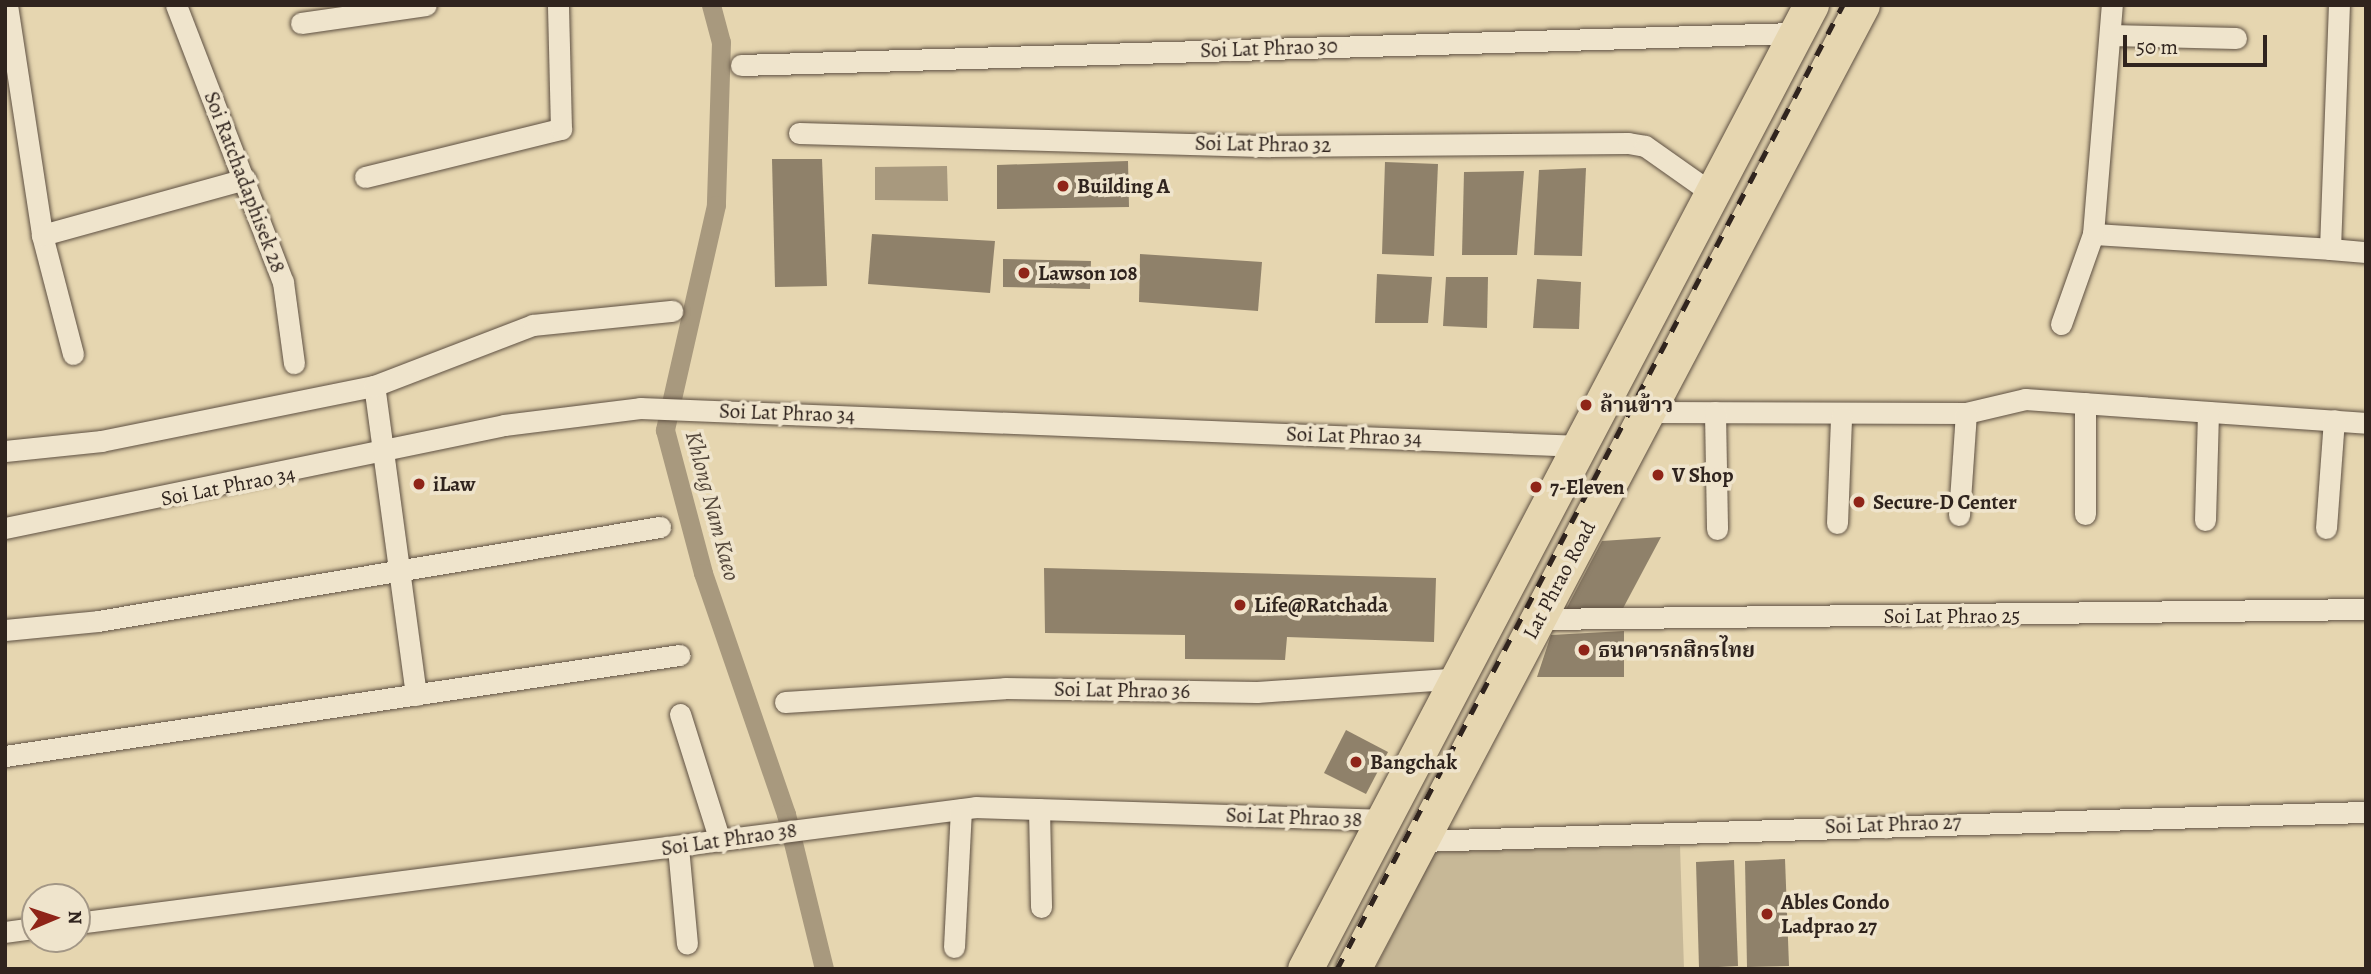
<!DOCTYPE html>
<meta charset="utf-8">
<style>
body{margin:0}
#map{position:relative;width:2371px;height:974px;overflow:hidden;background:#e6d6b0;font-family:Alegreya,"Noto Serif Thai",serif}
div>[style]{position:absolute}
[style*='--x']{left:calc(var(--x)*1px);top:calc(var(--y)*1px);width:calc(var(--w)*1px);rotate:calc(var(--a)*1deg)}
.green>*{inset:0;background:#c7b897}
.water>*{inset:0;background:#a8997e}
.canal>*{height:19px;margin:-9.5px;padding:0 9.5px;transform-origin:9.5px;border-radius:9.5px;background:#a8997e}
.building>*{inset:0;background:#8f816a}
.roads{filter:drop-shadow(0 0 2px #5e5042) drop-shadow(0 0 2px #5e5042)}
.minor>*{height:21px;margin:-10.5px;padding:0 10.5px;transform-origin:10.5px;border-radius:10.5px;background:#efe4cc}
.primary>*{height:35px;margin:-17.5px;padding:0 17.5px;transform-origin:17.5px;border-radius:17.5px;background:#e6d6b0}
.rail>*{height:5px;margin-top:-2.5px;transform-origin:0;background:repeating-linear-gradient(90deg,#30241e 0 12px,transparent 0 24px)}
.dots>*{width:19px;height:19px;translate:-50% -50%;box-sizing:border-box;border:4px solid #efe4cc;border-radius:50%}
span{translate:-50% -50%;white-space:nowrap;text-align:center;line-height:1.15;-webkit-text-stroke:7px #efe4cc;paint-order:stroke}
.street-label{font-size:21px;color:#30241e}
.poi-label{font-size:21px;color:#30241e;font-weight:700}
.left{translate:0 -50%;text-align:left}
.water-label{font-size:23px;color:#54473b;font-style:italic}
.frame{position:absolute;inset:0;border:7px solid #30241e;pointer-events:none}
.north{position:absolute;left:21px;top:883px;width:70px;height:70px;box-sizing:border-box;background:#efe4cc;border:2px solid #a39786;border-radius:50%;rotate:88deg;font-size:19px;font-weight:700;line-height:28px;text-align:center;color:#30241e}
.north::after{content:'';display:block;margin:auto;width:24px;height:32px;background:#8f2418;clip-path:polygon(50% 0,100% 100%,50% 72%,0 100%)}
.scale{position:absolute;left:2123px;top:35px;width:144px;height:32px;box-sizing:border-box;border:4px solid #30241e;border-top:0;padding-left:9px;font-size:21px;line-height:24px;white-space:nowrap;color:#30241e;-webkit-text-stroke:5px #efe4cc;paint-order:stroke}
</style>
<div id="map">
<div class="green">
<i style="clip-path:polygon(1680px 846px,1684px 969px,1375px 969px,1435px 852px)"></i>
</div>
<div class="water">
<i style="clip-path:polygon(947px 166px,948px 201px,875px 200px,875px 167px)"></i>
</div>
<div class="canal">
<i style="--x:711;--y:5;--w:38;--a:75"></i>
<i style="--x:721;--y:42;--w:163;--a:91.8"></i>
<i style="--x:716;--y:205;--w:231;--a:102.8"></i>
<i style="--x:665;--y:430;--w:148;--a:75.1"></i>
<i style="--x:703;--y:573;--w:255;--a:71"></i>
<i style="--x:786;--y:814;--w:160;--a:76.2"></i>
</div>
<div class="building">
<i style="clip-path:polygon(772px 159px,822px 159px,827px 286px,775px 287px)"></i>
<i style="clip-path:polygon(1128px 161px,1129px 207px,997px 209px,997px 165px)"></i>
<i style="clip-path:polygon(1385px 162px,1438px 164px,1434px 256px,1382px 254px)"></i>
<i style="clip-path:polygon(1586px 168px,1582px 256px,1534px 255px,1539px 170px)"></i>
<i style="clip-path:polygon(1524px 171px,1517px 255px,1462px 255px,1464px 172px)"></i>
<i style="clip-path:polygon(872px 234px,995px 241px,990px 293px,868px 284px)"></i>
<i style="clip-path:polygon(1140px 254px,1262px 262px,1258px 311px,1139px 302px)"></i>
<i style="clip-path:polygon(1003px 259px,1091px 261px,1090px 289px,1003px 287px)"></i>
<i style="clip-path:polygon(1377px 274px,1432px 277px,1428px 323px,1375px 323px)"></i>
<i style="clip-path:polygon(1446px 277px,1488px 277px,1487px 328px,1443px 326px)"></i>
<i style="clip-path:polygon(1537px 279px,1581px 282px,1579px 329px,1533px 328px)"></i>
<i style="clip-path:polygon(1661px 537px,1620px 614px,1563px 615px,1602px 541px)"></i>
<i style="clip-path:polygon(1044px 568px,1436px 578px,1434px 642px,1287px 637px,1285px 660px,1185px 659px,1185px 635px,1045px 633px)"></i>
<i style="clip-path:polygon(1624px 631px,1624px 677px,1537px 677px,1551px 635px)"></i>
<i style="clip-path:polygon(1346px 730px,1388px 752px,1366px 794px,1324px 773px)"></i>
<i style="clip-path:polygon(1785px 859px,1789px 966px,1747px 967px,1745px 861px)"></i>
<i style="clip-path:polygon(1734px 860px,1738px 966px,1699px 968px,1696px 862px)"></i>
</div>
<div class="roads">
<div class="minor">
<i style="--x:7;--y:5;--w:233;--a:81.3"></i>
<i style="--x:42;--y:235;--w:123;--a:75.4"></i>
<i style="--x:176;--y:5;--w:297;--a:68.9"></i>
<i style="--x:283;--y:282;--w:82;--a:82.3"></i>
<i style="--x:301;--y:23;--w:126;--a:-8.2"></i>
<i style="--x:2110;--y:35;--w:126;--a:1.4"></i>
<i style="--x:741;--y:65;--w:1056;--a:-1.74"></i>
<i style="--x:799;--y:133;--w:471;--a:1.6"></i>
<i style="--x:1270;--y:146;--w:358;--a:-0.5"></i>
<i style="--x:1628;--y:143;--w:17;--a:10"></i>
<i style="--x:1645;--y:146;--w:83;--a:35.2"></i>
<i style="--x:365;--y:177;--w:202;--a:-13.8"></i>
<i style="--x:561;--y:129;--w:124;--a:-91.4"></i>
<i style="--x:2093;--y:234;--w:237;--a:3.6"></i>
<i style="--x:2330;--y:249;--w:244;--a:-87.9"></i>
<i style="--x:42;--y:235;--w:211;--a:-15.4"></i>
<i style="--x:2330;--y:249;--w:36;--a:5"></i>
<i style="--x:2061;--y:324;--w:96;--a:-70.4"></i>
<i style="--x:2093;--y:234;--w:230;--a:-85.3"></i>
<i style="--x:1648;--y:412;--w:318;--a:0.2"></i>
<i style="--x:1966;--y:413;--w:61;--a:-13.3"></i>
<i style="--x:2025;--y:399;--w:342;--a:4"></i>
<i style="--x:1715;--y:412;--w:117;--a:89"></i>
<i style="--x:5;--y:451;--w:97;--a:-5.9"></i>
<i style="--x:101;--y:441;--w:278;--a:-11.4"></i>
<i style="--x:2085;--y:514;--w:111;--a:-90"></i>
<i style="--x:1959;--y:515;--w:102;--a:-86.1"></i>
<i style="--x:2205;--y:520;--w:108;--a:-88.4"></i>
<i style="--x:1837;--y:523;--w:106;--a:-87.8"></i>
<i style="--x:5;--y:528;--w:510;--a:-11.66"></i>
<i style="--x:504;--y:425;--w:137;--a:-7.1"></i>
<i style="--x:640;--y:408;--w:942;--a:2.31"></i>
<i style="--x:2326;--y:528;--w:108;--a:-85.8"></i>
<i style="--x:1539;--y:619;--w:827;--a:-0.69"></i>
<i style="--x:5;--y:630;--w:93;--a:-5.5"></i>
<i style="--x:98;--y:621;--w:570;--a:-9.5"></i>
<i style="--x:416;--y:695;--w:312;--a:-97.7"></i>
<i style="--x:374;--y:386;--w:170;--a:-21"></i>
<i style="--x:533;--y:325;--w:140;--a:-5.8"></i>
<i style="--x:785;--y:702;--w:220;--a:-3.6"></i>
<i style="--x:1005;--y:688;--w:252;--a:0.9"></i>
<i style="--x:1257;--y:692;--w:203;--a:-3.9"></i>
<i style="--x:680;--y:714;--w:133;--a:72.5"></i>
<i style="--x:5;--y:756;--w:682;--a:-8.52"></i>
<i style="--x:1039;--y:809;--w:98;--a:88.8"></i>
<i style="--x:1420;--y:841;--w:946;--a:-1.76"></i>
<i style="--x:678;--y:847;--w:97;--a:84.7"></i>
<i style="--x:77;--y:923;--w:906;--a:-7.35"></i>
<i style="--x:976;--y:807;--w:409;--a:1.8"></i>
<i style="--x:5;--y:932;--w:30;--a:-8"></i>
<i style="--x:954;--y:947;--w:138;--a:-87.1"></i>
</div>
<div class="primary">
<i style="--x:1305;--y:969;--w:1089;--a:-62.31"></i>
<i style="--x:1353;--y:969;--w:1090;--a:-62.17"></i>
</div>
</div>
<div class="rail">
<i style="--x:1337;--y:969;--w:1089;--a:-62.31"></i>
</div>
<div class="dots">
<i style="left:1063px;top:186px;background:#8f2418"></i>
<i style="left:1024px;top:273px;background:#8f2418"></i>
<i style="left:1586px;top:405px;background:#8f2418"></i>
<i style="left:1658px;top:475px;background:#8f2418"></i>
<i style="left:419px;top:484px;background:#8f2418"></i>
<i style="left:1536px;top:487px;background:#8f2418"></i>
<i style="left:1859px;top:502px;background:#8f2418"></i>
<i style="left:1240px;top:605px;background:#8f2418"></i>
<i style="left:1584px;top:650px;background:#8f2418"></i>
<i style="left:1356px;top:762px;background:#8f2418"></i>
<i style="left:1767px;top:914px;background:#8f2418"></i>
</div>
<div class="street-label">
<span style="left:1269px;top:48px;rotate:-2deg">Soi Lat Phrao 30</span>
<span style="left:1263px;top:144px;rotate:1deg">Soi Lat Phrao 32</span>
<span style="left:245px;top:182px;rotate:69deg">Soi Ratchadaphisek 28</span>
<span style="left:787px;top:413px;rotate:2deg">Soi Lat Phrao 34</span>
<span style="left:1354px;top:436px;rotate:2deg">Soi Lat Phrao 34</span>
<span style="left:228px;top:486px;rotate:-11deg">Soi Lat Phrao 34</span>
<span style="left:1559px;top:580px;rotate:-62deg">Lat Phrao Road</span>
<span style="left:1952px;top:616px">Soi Lat Phrao 25</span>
<span style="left:1122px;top:690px;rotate:1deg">Soi Lat Phrao 36</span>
<span style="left:1294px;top:817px;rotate:2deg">Soi Lat Phrao 38</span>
<span style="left:1893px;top:824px;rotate:-2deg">Soi Lat Phrao 27</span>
<span style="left:729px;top:839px;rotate:-8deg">Soi Lat Phrao 38</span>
</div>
<div class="poi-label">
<span class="left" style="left:1077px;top:186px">Building A</span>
<span class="left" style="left:1038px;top:273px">Lawson 108</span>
<span class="left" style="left:1600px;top:405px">ล้านข้าว</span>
<span class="left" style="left:1672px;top:475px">V Shop</span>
<span class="left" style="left:433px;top:484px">iLaw</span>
<span class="left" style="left:1550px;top:487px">7-Eleven</span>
<span class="left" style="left:1873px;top:502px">Secure-D Center</span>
<span class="left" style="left:1254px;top:605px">Life@Ratchada</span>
<span class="left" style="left:1598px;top:650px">ธนาคารกสิกรไทย</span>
<span class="left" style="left:1370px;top:762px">Bangchak</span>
<span class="left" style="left:1781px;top:914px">Ables Condo<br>Ladprao 27</span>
</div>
<div class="water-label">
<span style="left:712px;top:506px;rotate:75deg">Khlong Nam Kaeo</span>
</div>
<div class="frame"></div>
<div class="north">N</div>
<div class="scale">50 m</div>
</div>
